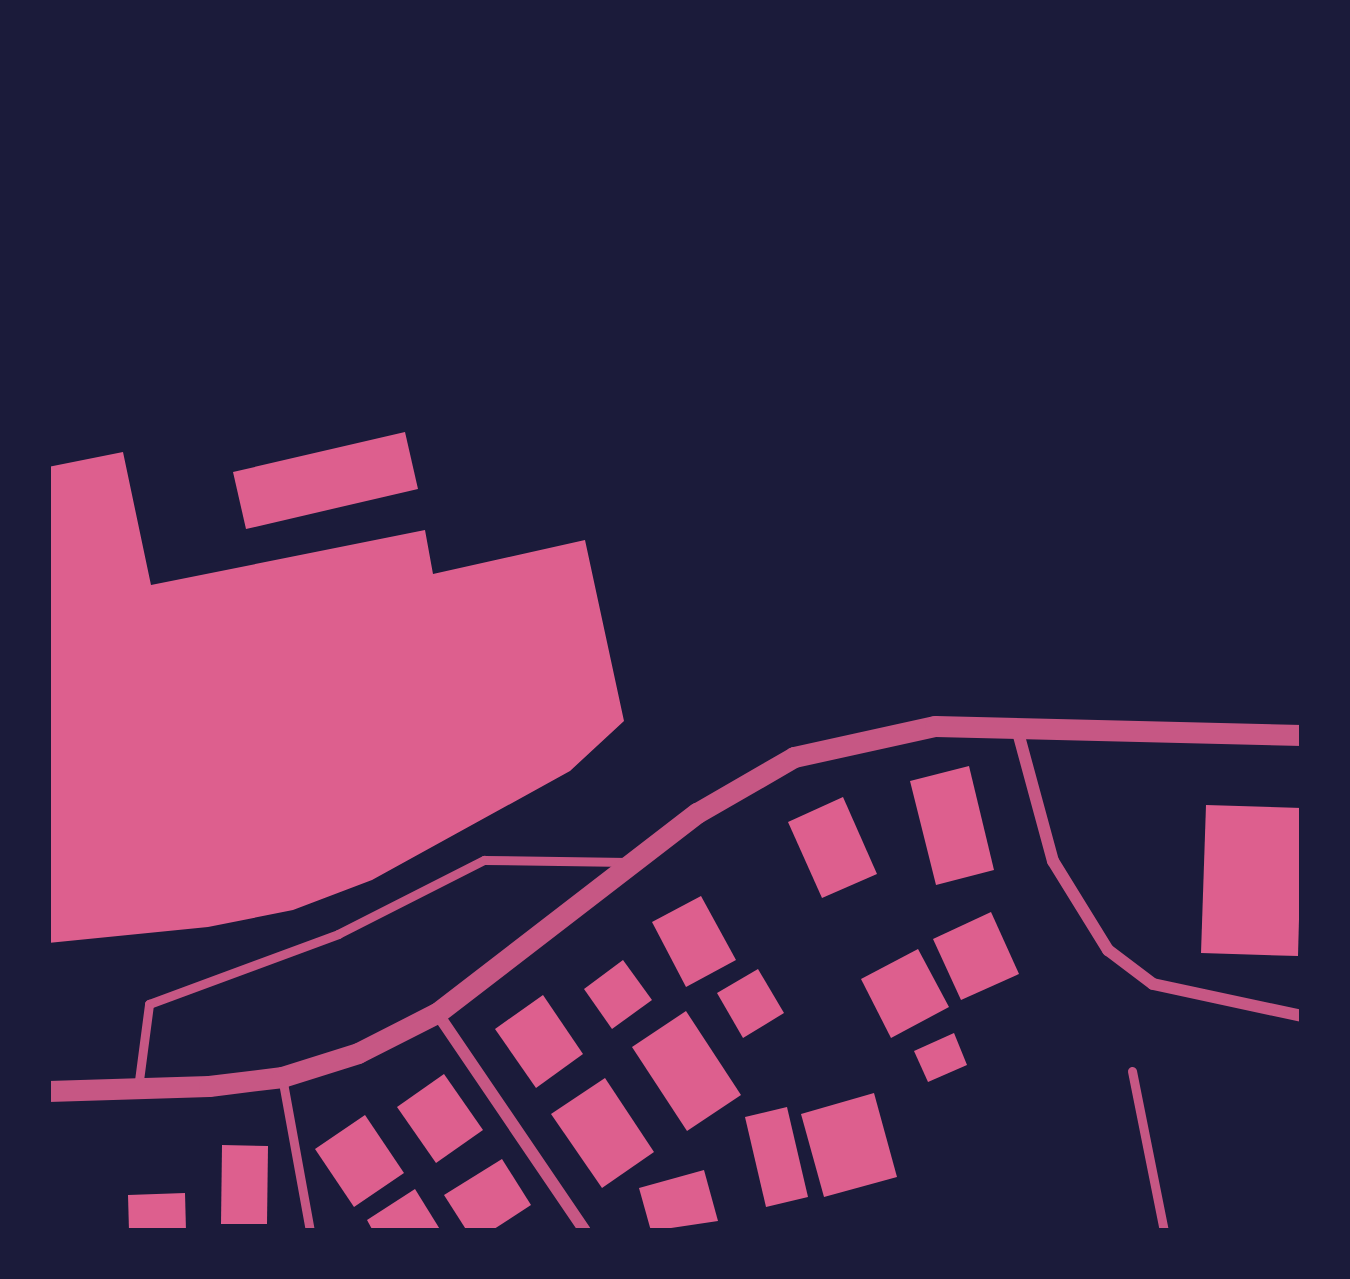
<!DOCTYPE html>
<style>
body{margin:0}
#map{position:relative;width:1350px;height:1279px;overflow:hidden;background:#1b1b3a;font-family:"IBM Plex Sans",sans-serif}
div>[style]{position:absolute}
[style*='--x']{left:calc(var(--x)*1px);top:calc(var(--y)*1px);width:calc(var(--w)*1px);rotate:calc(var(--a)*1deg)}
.building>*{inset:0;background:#dd5f8e}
.service>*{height:9px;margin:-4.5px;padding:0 4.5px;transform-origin:4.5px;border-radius:4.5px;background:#c65784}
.minor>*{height:12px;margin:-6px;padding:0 6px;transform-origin:6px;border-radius:6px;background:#c65784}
.tertiary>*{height:21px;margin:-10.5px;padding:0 10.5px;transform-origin:10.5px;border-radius:10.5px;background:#c65784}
span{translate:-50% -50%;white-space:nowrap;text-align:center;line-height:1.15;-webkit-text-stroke:9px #1b1b3a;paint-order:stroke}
.frame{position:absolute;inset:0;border:51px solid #1b1b3a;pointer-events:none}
</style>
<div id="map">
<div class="building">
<i style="clip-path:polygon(405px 432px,418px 489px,246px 529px,233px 472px)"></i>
<i style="clip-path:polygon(123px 452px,151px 585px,425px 530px,433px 574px,585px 540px,624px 721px,570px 771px,372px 880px,293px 910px,208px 927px,48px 943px,48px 467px)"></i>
<i style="clip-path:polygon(969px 766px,994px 870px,936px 885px,910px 781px)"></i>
<i style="clip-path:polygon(843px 797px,877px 874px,822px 898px,788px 822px)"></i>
<i style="clip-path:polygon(1206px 805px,1302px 808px,1298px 956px,1201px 953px)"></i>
<i style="clip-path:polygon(701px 896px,736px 960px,686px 987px,652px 922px)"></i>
<i style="clip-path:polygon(991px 912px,1019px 974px,961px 1000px,933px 939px)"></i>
<i style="clip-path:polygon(918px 949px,949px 1007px,891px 1038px,861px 979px)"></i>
<i style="clip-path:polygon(623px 960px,652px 1000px,612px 1029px,584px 989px)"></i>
<i style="clip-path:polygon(758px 969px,784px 1013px,743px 1038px,717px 993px)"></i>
<i style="clip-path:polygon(543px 995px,583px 1054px,536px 1088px,495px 1029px)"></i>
<i style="clip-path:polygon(686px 1011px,741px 1095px,687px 1131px,632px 1047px)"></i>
<i style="clip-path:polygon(954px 1033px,967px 1065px,928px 1082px,914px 1051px)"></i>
<i style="clip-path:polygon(444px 1074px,483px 1130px,436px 1163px,397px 1107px)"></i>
<i style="clip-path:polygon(605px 1078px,654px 1152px,602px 1188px,551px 1114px)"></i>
<i style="clip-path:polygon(874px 1093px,897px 1177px,824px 1197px,801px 1114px)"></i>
<i style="clip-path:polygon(787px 1107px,808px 1197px,766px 1207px,745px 1117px)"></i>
<i style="clip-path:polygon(365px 1115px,404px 1173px,354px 1207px,315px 1149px)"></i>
<i style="clip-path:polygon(222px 1145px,268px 1146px,267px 1224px,221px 1224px)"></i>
<i style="clip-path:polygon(502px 1159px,531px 1205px,491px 1231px,467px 1231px,444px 1195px)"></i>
<i style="clip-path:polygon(704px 1170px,718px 1221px,651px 1231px,639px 1188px)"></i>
<i style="clip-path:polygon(415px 1189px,441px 1231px,373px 1231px,367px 1220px)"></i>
<i style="clip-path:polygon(185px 1193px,186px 1231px,129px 1231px,128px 1195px)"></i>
</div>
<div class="service">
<i style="--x:1132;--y:1071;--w:163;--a:78.7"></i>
<i style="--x:282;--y:1077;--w:157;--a:79.7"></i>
<i style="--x:138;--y:1088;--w:85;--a:-82.5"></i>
<i style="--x:149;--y:1004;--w:202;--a:-20.3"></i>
<i style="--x:338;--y:934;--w:164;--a:-26.9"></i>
<i style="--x:484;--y:860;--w:144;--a:0.8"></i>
</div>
<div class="minor">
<i style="--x:1016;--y:725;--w:141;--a:74.8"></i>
<i style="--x:1053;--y:861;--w:105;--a:58.3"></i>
<i style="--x:1108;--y:950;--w:56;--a:37.1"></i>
<i style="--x:1153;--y:984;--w:152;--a:12.1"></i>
<i style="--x:437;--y:1013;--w:263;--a:55.8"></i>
</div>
<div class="tertiary">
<i style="--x:48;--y:1091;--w:161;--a:-1.8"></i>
<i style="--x:209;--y:1086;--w:74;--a:-7"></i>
<i style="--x:282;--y:1077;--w:80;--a:-17.5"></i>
<i style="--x:358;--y:1053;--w:89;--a:-26.9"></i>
<i style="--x:437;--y:1013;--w:328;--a:-37.6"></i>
<i style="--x:697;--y:813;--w:112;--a:-30"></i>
<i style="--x:794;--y:757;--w:144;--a:-12.4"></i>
<i style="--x:935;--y:726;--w:367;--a:1.4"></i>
</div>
<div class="frame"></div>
</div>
